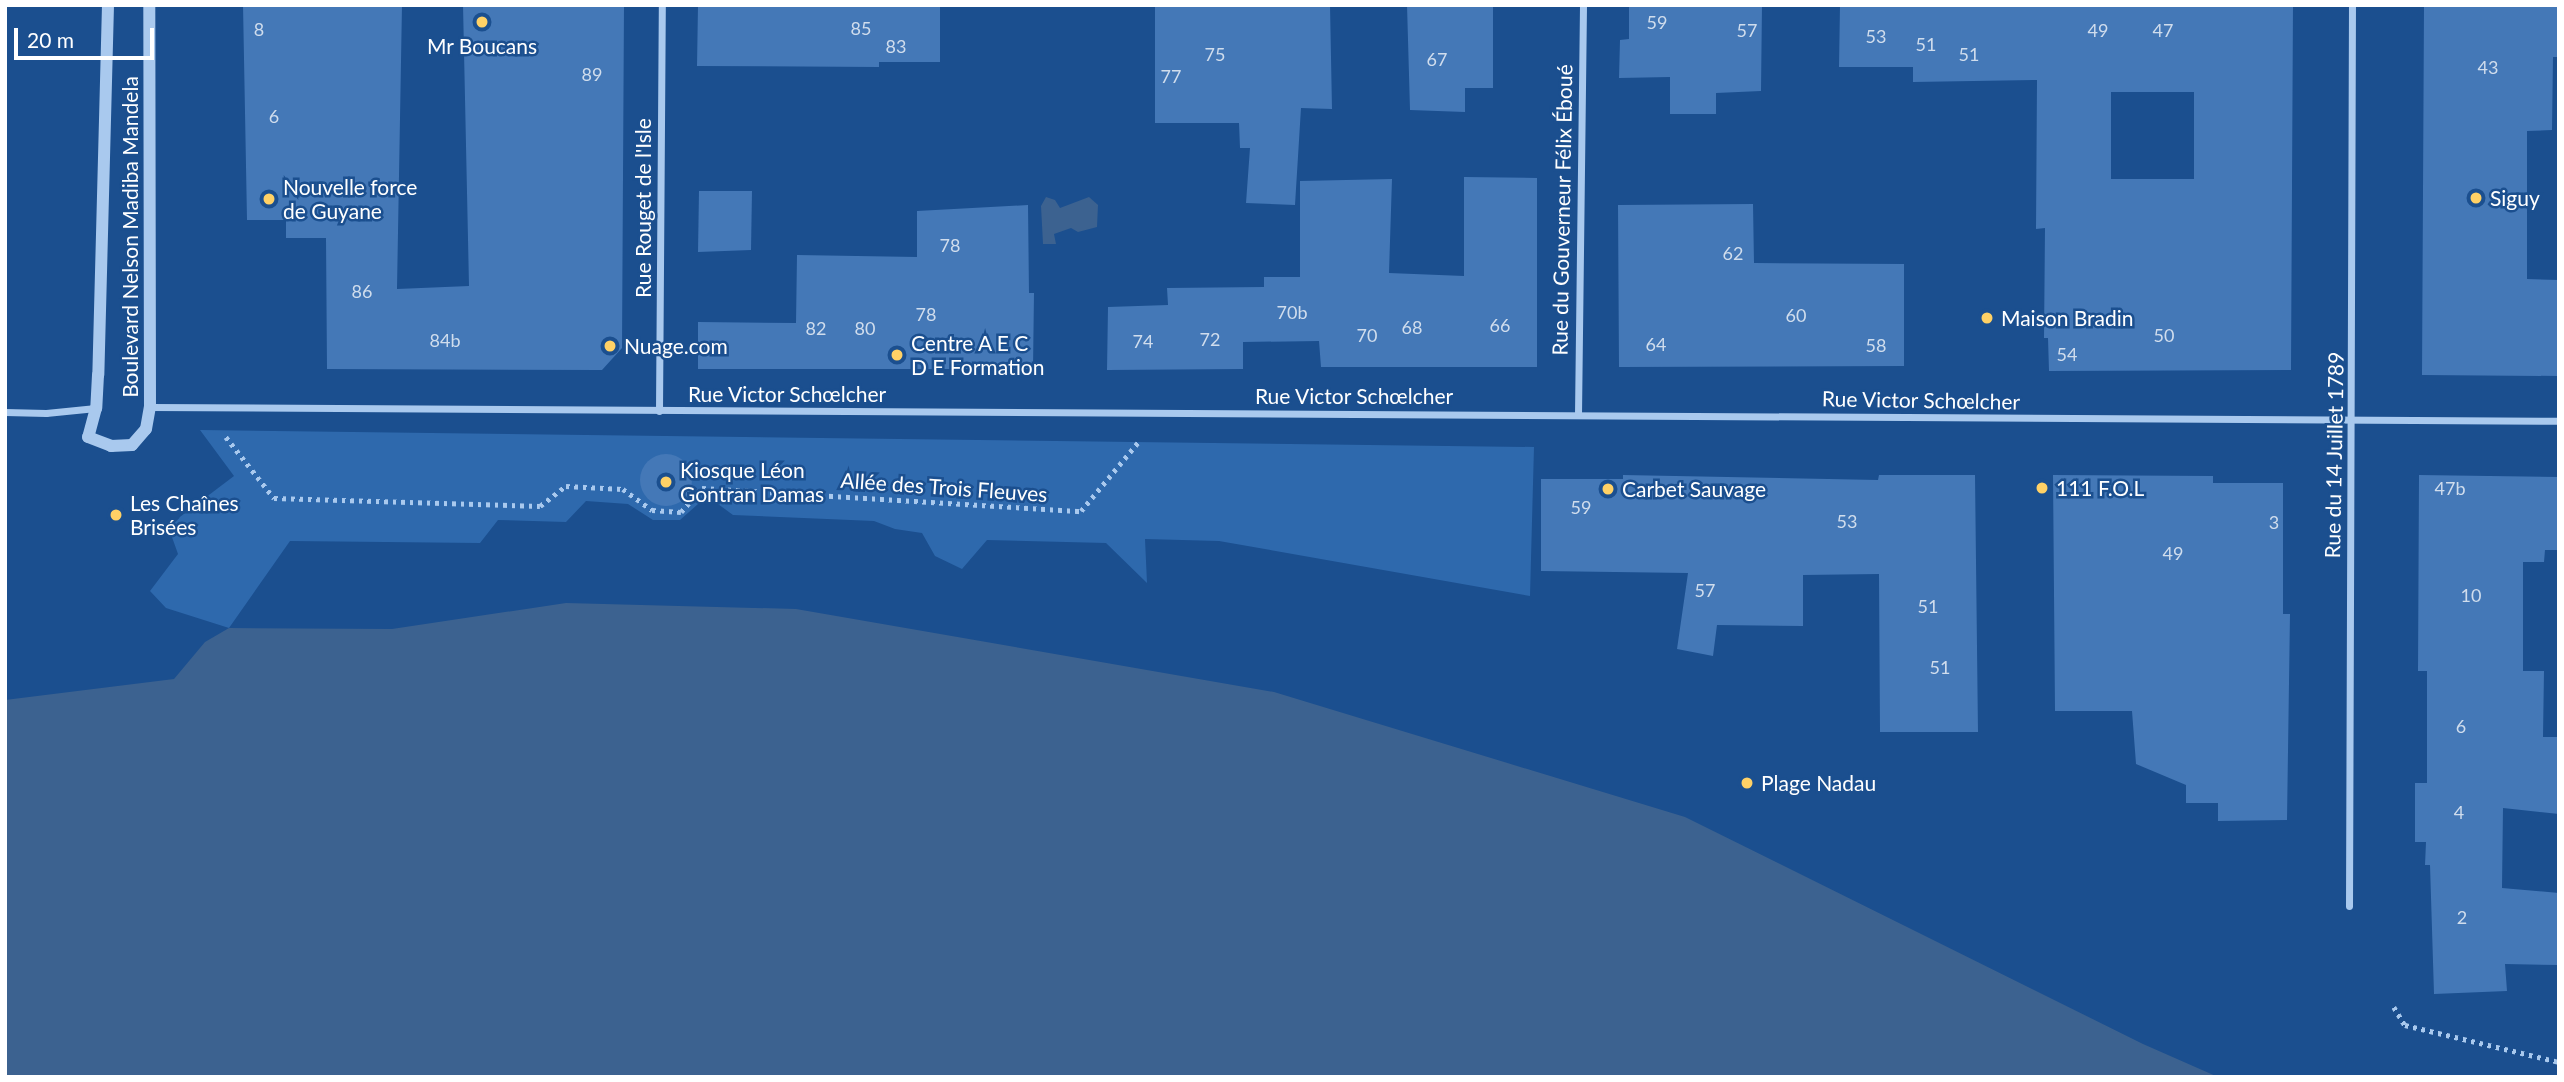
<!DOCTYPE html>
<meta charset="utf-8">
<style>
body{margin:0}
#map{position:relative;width:2564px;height:1082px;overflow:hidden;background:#1b4f8f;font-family:Lato,sans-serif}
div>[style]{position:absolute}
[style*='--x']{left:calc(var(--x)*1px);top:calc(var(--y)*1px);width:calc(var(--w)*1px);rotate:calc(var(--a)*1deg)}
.green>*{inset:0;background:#2e69ad}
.water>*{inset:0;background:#3c6290}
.building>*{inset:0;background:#4478b7}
.round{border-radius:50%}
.path>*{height:4.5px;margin-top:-2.25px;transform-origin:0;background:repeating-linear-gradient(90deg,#a9c9ee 0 3.5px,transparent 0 8.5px)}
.minor>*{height:7px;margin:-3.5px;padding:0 3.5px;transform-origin:3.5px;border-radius:3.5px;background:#a9c9ee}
.tertiary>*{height:12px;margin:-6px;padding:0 6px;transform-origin:6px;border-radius:6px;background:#a9c9ee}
.dots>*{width:19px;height:19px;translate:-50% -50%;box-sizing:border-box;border:4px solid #1b4f8f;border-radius:50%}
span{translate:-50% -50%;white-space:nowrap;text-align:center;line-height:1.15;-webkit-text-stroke:5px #1b4f8f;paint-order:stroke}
.number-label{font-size:18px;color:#d0dded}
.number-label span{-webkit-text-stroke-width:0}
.poi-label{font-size:21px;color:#fff}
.left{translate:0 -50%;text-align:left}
.street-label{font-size:21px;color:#fff}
.frame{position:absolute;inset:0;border:7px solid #fff;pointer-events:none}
.scale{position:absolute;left:14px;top:28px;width:140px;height:32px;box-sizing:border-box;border:4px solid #fff;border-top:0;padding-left:9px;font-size:21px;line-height:24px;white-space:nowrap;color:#fff;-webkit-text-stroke:5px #1b4f8f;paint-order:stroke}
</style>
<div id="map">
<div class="green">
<i style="clip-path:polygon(200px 430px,1534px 447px,1530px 596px,1219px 541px,1145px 539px,1147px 583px,1106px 543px,987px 540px,962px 569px,935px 556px,922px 533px,895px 529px,874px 521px,733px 515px,707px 496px,680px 520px,653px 520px,628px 504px,586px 501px,566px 522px,498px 520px,480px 543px,290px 541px,229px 628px,166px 608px,150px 591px,178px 554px,168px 526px,234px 476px)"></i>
</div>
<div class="water">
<i style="clip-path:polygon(1046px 197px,1055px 200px,1060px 208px,1089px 197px,1098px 205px,1097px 227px,1078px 232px,1071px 228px,1054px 234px,1056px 244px,1043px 244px,1041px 206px)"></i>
<i style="clip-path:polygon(566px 603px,796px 609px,1274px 692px,1685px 817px,2143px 1044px,2218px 1077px,5px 1077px,5px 700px,174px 679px,205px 642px,229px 628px,392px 629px)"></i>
</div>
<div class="building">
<i style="clip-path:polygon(243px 5px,402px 5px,397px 289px,469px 286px,463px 5px,624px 5px,622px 348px,602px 370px,327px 369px,326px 238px,286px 238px,286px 220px,247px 220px)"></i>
<i style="clip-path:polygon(698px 5px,940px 5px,940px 62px,879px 62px,879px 67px,697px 66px)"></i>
<i style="clip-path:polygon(1155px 5px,1330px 5px,1332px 109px,1301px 108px,1295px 205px,1246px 203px,1250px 148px,1240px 148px,1239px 123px,1155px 123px)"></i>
<i style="clip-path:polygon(1407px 5px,1493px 5px,1493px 88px,1465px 88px,1465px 112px,1410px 110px)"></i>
<i style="clip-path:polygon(1629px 5px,1762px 5px,1761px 91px,1716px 93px,1716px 114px,1670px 114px,1670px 77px,1619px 78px,1620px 40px,1629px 39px)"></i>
<i style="clip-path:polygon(evenodd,1840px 5px,2293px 5px,2291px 370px,2049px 371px,2048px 338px,2044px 338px,2045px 228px,2036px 229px,2037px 80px,1913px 82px,1913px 67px,1839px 67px,1840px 5px,2111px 92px,2194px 92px,2194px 179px,2111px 179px,2111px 92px)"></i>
<i style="clip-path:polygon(2424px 5px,2559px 5px,2559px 57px,2553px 57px,2552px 130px,2527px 131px,2527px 279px,2559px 280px,2559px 376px,2422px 375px)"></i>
<i style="clip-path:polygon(1464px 177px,1537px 178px,1537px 367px,1321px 367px,1319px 341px,1243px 342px,1243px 369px,1107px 370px,1108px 307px,1168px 305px,1167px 288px,1264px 287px,1264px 277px,1300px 277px,1300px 181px,1392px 179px,1389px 273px,1464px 276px)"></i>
<i style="clip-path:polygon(699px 191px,752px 191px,751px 250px,698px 252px)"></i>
<i style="clip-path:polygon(1753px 204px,1754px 263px,1904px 264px,1904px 366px,1619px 367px,1618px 205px)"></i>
<i style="clip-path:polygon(1028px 205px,1029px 293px,1034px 293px,1033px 369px,698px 369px,698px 322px,796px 323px,797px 255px,917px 257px,917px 211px)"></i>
<i class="round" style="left:640px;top:454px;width:52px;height:52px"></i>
<i style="clip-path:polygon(1623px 475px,1878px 480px,1879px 475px,1975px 475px,1978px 732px,1880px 732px,1879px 574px,1803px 575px,1803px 626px,1717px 625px,1713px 656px,1677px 649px,1688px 573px,1541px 571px,1541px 479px,1623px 479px)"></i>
<i style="clip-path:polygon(2053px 475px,2213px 476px,2213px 483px,2283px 483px,2283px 614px,2290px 614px,2287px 820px,2218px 821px,2218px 803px,2186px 803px,2186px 785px,2136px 764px,2132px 711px,2055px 711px)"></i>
<i style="clip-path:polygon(2419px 475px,2559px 477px,2559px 550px,2545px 550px,2544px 562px,2523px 562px,2523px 671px,2544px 671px,2543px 737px,2559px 737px,2559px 814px,2503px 808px,2502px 888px,2559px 893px,2559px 965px,2505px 964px,2507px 991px,2434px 994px,2430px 865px,2425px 865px,2426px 842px,2415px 842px,2415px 783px,2427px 783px,2427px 671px,2418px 671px)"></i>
</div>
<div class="path">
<i style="--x:226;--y:437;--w:78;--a:51.8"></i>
<i style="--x:274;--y:498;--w:266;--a:1.7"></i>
<i style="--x:540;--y:506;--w:33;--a:-38"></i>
<i style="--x:566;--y:486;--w:57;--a:3"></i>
<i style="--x:623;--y:489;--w:36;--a:36"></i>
<i style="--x:652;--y:510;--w:29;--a:4"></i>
<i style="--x:681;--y:512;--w:32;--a:-49"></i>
<i style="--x:702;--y:488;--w:380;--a:3.5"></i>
<i style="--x:1081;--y:511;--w:92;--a:-50.3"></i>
<i style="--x:2394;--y:1007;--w:21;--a:59"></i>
<i style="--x:2405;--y:1025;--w:158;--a:13.5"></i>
</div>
<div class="minor">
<i style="--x:150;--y:407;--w:2409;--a:0.33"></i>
<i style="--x:659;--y:411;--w:406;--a:-89.6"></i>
<i style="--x:5;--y:412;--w:41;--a:1.4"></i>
<i style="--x:46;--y:413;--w:50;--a:-5.7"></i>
<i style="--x:1578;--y:415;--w:410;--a:-89.3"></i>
<i style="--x:2349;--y:906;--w:901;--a:-89.81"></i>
</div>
<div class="tertiary">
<i style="--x:108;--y:5;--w:370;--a:91.5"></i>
<i style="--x:98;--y:375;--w:33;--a:93"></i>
<i style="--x:96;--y:408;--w:30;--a:105"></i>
<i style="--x:88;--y:437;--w:25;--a:21"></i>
<i style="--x:111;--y:446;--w:21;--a:-3"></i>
<i style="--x:132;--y:445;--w:21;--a:-49"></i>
<i style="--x:146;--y:429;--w:22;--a:-80"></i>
<i style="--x:150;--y:407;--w:402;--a:-90.1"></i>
</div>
<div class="dots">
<i style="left:482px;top:22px;background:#ffd166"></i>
<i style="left:2476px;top:198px;background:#ffd166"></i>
<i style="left:269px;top:199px;background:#ffd166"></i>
<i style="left:1987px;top:318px;background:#ffd166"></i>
<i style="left:610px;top:346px;background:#ffd166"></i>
<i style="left:897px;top:355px;background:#ffd166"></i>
<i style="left:666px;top:482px;background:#ffd166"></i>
<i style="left:2042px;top:488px;background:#ffd166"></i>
<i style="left:1608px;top:489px;background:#ffd166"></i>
<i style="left:116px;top:515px;background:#ffd166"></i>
<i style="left:1747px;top:783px;background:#ffd166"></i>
</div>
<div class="number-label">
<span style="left:1657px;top:22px">59</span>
<span style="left:861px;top:28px">85</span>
<span style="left:259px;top:29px">8</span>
<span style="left:1747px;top:30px">57</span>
<span style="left:2098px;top:30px">49</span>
<span style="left:2163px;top:30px">47</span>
<span style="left:1876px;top:36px">53</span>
<span style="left:1926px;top:44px">51</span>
<span style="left:896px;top:46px">83</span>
<span style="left:1215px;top:54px">75</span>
<span style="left:1969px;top:54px">51</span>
<span style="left:1437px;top:59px">67</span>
<span style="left:2488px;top:67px">43</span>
<span style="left:592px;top:74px">89</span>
<span style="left:1171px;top:76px">77</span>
<span style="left:274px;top:116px">6</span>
<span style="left:950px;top:245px">78</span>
<span style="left:1733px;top:253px">62</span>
<span style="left:362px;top:291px">86</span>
<span style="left:1292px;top:312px">70b</span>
<span style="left:926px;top:314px">78</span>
<span style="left:1796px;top:315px">60</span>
<span style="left:1500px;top:325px">66</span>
<span style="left:1412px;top:327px">68</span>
<span style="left:816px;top:328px">82</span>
<span style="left:865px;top:328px">80</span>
<span style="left:1367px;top:335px">70</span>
<span style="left:2164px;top:335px">50</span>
<span style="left:1210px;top:339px">72</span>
<span style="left:445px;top:340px">84b</span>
<span style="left:1143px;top:341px">74</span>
<span style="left:1656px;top:344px">64</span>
<span style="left:1876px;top:345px">58</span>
<span style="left:2067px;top:354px">54</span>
<span style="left:2450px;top:488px">47b</span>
<span style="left:1581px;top:507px">59</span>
<span style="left:1847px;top:521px">53</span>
<span style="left:2274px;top:522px">3</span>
<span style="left:2173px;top:553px">49</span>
<span style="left:1705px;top:590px">57</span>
<span style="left:2471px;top:595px">10</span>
<span style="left:1928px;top:606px">51</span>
<span style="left:1940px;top:667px">51</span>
<span style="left:2461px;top:726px">6</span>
<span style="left:2459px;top:812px">4</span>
<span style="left:2462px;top:917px">2</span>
</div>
<div class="poi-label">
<span style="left:482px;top:46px">Mr Boucans</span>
<span class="left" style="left:283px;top:199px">Nouvelle force<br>de Guyane</span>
<span class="left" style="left:2490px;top:198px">Siguy</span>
<span class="left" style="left:2001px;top:318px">Maison Bradin</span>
<span class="left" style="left:911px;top:355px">Centre A E C<br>D E Formation</span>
<span class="left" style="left:624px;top:346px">Nuage.com</span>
<span class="left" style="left:680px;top:482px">Kiosque Léon<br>Gontran Damas</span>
<span class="left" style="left:2056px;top:488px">111 F.O.L</span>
<span class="left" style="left:1622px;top:489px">Carbet Sauvage</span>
<span class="left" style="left:130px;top:515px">Les Chaînes<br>Brisées</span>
<span class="left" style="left:1761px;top:783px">Plage Nadau</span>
</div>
<div class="street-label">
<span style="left:643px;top:208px;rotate:-90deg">Rue Rouget de l'Isle</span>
<span style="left:1562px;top:210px;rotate:-89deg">Rue du Gouverneur Félix Éboué</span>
<span style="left:130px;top:237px;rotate:-90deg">Boulevard Nelson Madiba Mandela</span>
<span style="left:787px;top:394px">Rue Victor Schœlcher</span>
<span style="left:1354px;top:396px">Rue Victor Schœlcher</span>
<span style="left:1921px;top:400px;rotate:1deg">Rue Victor Schœlcher</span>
<span style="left:2334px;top:455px;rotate:-89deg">Rue du 14 Juillet 1789</span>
<span style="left:944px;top:487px;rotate:4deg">Allée des Trois Fleuves</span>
</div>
<div class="frame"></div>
<div class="scale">20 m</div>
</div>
